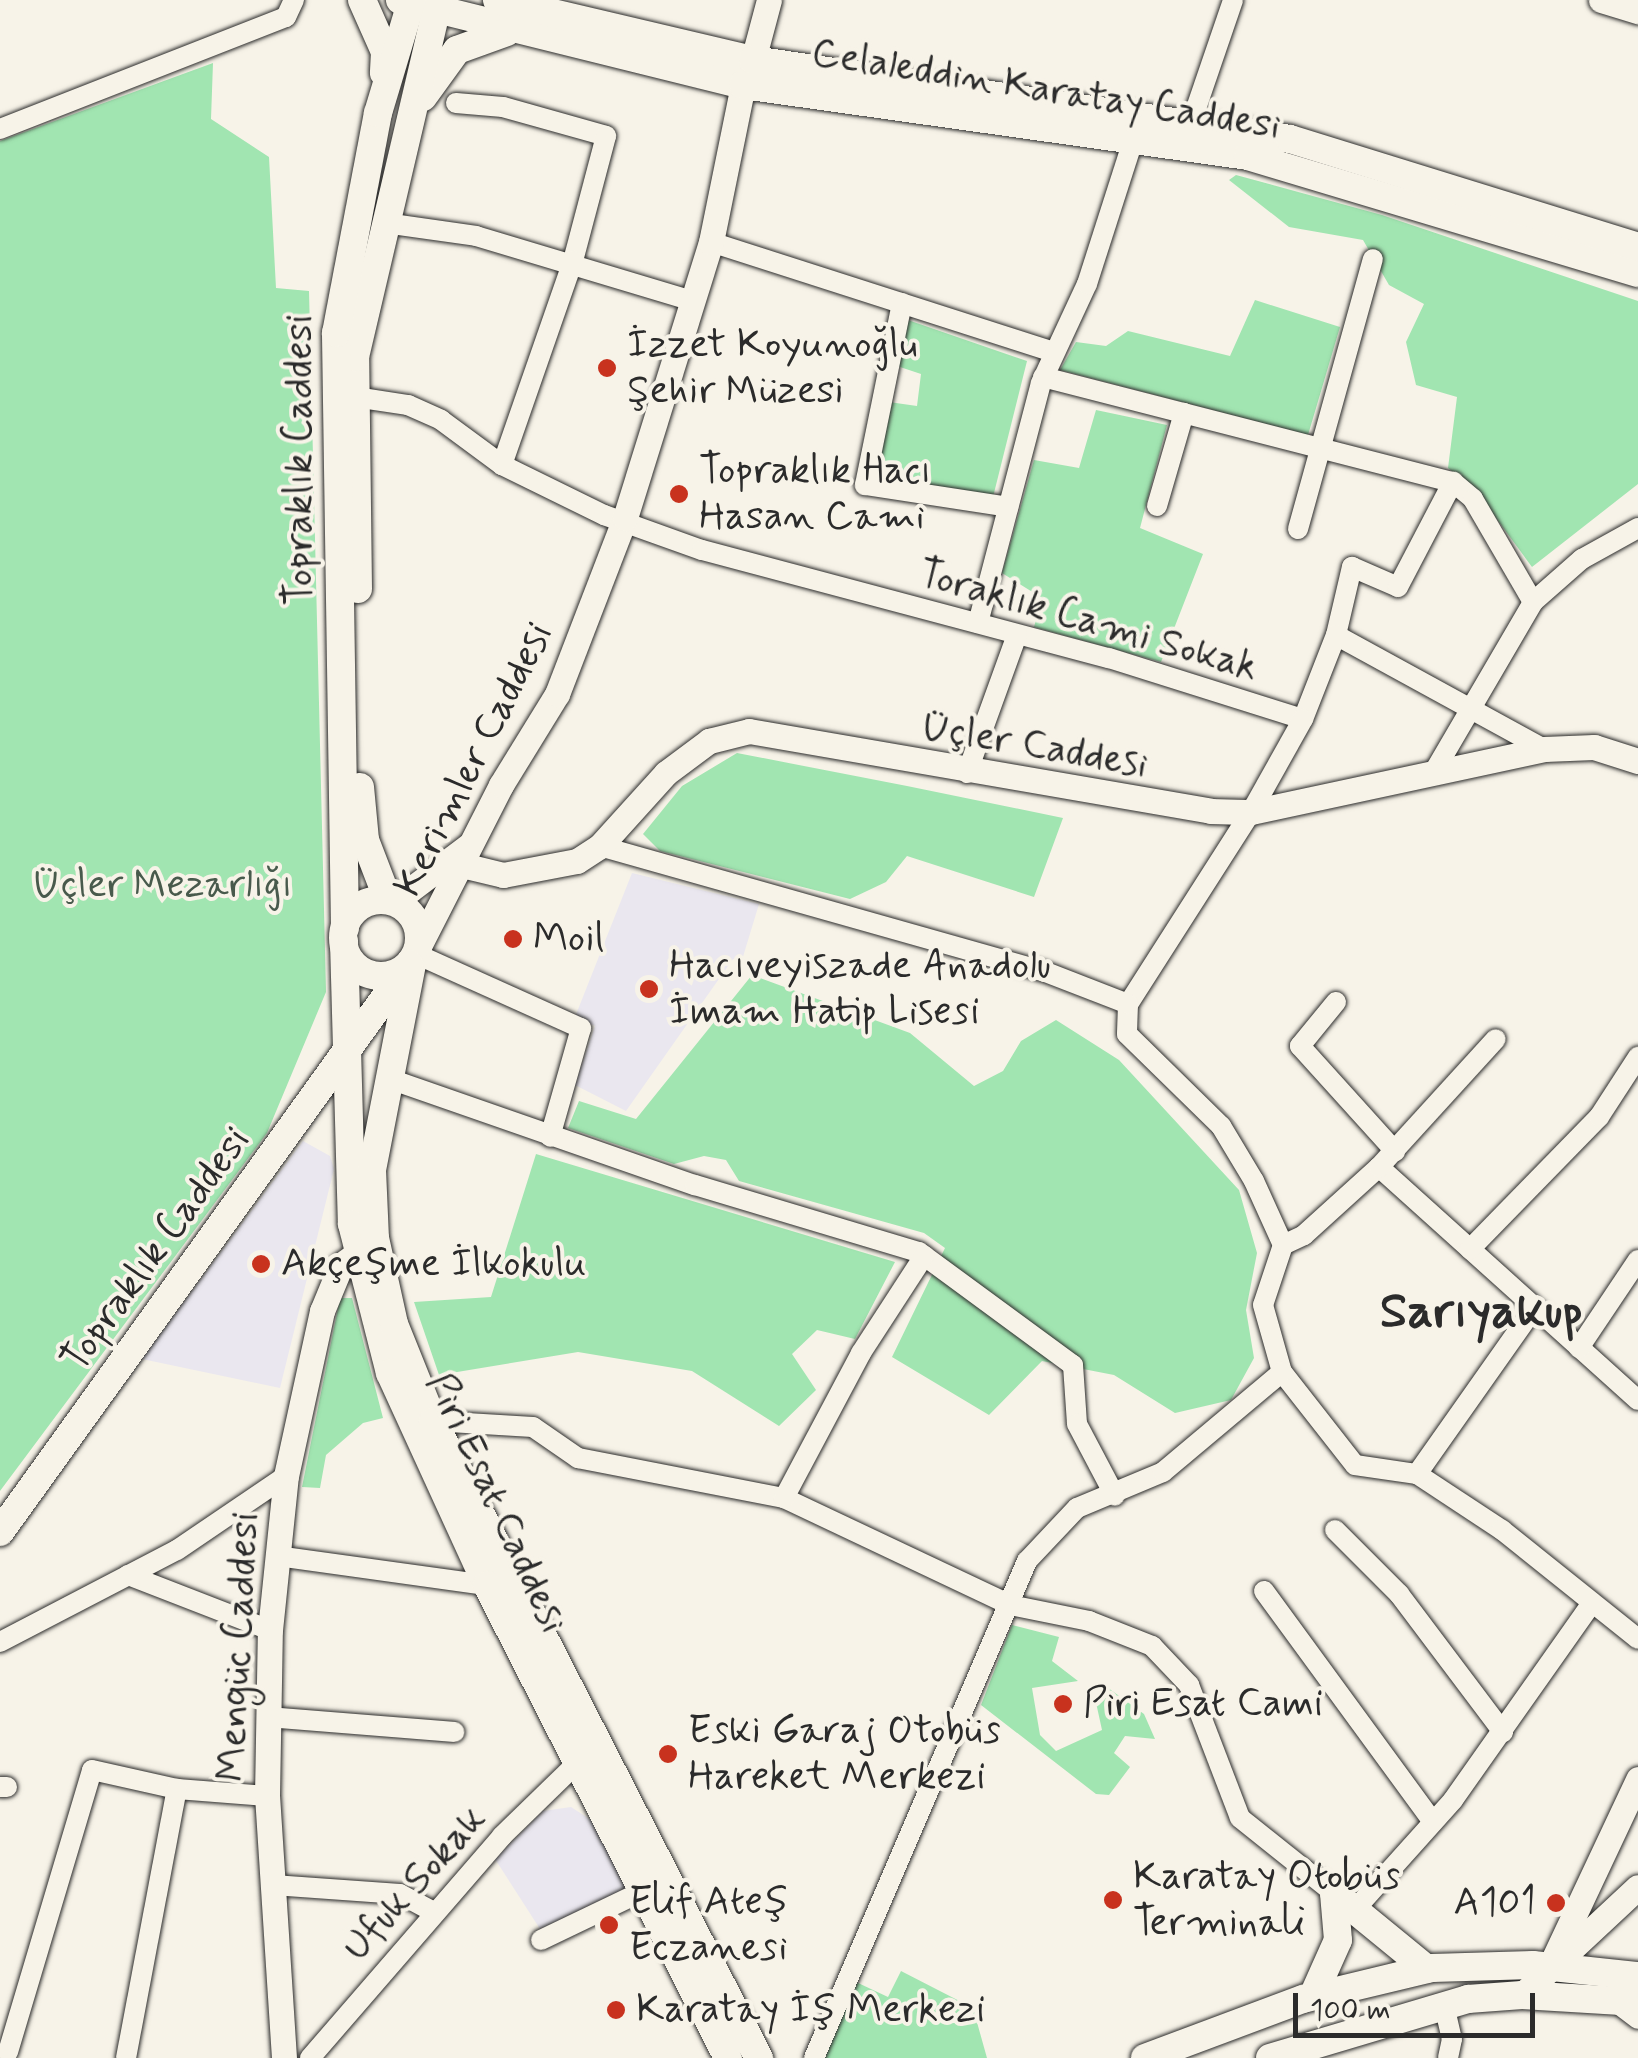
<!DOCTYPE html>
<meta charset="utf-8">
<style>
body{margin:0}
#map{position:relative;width:1638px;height:2058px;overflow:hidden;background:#f7f3e8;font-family:Mynerve,sans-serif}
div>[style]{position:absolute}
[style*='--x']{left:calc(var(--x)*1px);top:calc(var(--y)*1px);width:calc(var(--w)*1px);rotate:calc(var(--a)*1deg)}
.built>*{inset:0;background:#eae7ef}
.green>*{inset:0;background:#a1e5b1}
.roads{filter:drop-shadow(0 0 2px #2b2b2b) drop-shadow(0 0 2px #2b2b2b)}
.minor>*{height:20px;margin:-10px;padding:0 10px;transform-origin:10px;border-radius:10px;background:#f7f3e8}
.tertiary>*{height:25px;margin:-12.5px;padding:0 12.5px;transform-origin:12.5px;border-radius:12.5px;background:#f7f3e8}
.secondary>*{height:28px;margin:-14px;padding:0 14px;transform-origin:14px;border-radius:14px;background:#f7f3e8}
.secondary>.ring{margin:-14px;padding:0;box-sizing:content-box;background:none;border:28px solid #f7f3e8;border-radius:50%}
.dots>*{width:28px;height:28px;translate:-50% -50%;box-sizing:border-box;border:5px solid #f7f3e8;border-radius:50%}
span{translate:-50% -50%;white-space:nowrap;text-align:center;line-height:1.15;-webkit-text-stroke:8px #f7f3e8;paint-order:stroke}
.street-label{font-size:40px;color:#2b2b2b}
.poi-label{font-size:40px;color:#2b2b2b}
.left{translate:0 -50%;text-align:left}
.right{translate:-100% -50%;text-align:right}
.park-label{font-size:40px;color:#485a4c}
.district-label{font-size:50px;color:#2b2b2b;font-weight:700}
.scale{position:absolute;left:1293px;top:1993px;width:242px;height:45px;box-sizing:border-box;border:5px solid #2b2b2b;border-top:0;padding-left:12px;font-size:30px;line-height:35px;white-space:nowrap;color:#2b2b2b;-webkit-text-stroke:8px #f7f3e8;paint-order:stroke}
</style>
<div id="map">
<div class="built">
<i style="clip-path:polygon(632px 873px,759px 904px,742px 960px,733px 959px,626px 1111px,575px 1085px,595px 1026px,575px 1017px)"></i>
<i style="clip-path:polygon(303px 1141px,330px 1156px,334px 1169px,280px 1388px,142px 1359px)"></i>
<i style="clip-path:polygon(571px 1807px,594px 1822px,627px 1888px,540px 1929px,495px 1859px,543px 1811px)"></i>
</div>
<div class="green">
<i style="clip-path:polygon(213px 63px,211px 119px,269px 157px,276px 288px,309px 291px,326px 992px,267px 1133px,0 1491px,0 141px)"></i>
<i style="clip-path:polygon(1236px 175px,1382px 215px,1638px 301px,1638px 484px,1532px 567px,1476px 491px,1448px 468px,1457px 397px,1416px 385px,1406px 342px,1424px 304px,1389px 285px,1363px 240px,1289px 227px,1229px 180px)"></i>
<i style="clip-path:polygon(1255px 300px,1340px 327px,1308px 435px,1060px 370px,1076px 342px,1106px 346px,1128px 331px,1230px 356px)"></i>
<i style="clip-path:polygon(905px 319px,1027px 361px,993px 497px,874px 475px,889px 402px,917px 406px,921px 374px,897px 366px)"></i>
<i style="clip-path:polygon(1096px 410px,1167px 425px,1140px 528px,1203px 554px,1161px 662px,1034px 627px,1042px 598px,1002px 573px,1034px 460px,1079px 468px)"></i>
<i style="clip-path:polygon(737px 753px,907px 786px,1063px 818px,1034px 897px,907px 856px,886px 882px,850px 899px,660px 851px,643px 834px,682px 786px)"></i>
<i style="clip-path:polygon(752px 975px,910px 1033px,974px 1086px,1003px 1071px,1021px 1041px,1056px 1020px,1119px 1060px,1239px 1190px,1257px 1253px,1246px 1310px,1254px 1358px,1231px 1400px,1175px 1413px,1114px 1375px,1042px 1361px,989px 1415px,892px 1357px,945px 1248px,924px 1233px,739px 1181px,726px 1160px,704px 1156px,674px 1164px,568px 1128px,579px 1101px,636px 1119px)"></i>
<i style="clip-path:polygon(536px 1154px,895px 1262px,855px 1339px,817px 1330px,792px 1354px,816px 1390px,779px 1426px,692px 1371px,578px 1352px,439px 1375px,414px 1302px,491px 1297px)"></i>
<i style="clip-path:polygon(340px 1298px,352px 1298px,383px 1418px,363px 1423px,326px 1455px,320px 1488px,302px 1487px)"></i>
<i style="clip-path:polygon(1012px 1625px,1059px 1637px,1052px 1661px,1078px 1681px,1032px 1688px,1040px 1735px,1056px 1751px,1102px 1730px,1095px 1698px,1104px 1685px,1144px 1714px,1155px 1739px,1125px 1736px,1114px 1753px,1130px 1767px,1109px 1795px,1096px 1794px,981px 1705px)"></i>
<i style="clip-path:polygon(901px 1971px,973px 2008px,987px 2058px,823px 2058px,856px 1982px,888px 1997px)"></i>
</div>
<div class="roads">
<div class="minor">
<i style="--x:456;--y:103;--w:47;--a:4.9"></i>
<i style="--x:503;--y:107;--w:107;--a:15.7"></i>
<i style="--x:606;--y:136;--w:129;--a:104.8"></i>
<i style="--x:573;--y:261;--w:216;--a:109.2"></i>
<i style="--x:1191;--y:123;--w:130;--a:-71.1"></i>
<i style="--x:0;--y:129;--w:307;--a:-21.4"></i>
<i style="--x:286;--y:17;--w:19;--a:-65"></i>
<i style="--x:385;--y:223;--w:92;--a:8.1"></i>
<i style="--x:476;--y:236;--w:227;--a:16.7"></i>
<i style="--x:711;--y:242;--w:360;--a:17.8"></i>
<i style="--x:902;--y:303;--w:186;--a:101.5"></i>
<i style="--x:865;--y:485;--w:145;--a:8.7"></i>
<i style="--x:1043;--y:377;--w:423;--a:14.4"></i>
<i style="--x:1453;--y:482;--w:26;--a:40"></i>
<i style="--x:1473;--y:499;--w:119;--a:59.8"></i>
<i style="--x:355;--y:397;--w:54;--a:8.6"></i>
<i style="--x:408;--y:405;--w:36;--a:24"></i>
<i style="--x:441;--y:420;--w:76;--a:36.4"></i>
<i style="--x:502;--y:465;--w:114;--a:26.1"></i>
<i style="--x:604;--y:515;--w:104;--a:19.7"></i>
<i style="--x:702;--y:550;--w:421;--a:14.9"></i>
<i style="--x:1109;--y:658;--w:203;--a:17.5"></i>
<i style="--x:1157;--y:506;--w:97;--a:-73.8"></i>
<i style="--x:1298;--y:529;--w:280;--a:-74.5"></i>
<i style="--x:978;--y:623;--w:248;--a:-75.3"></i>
<i style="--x:1041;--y:383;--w:109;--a:-65.1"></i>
<i style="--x:1087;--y:284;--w:150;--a:-72.2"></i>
<i style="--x:1336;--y:635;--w:70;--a:-76.8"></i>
<i style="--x:1352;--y:567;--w:50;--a:23.5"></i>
<i style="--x:1398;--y:587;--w:119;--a:-62.4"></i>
<i style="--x:1544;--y:749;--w:237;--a:-151.3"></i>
<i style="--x:1336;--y:635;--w:90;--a:111.4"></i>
<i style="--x:1303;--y:719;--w:107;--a:119.2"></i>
<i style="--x:1251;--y:812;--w:228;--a:122.6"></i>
<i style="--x:1128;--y:1004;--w:30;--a:92"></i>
<i style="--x:1127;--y:1034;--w:132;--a:44.4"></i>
<i style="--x:1221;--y:1126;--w:64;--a:59"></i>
<i style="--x:1254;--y:1181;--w:70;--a:65.6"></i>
<i style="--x:1283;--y:1245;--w:63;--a:108.4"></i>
<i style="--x:1263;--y:1305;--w:70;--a:74.2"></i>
<i style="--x:1282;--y:1372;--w:118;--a:51.9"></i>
<i style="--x:1355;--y:1465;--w:63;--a:8.3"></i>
<i style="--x:1417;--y:1474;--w:102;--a:33.4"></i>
<i style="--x:1502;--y:1530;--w:174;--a:38.7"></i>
<i style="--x:1435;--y:770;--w:194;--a:-59.7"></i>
<i style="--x:1533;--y:602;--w:65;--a:-41.3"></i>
<i style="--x:1582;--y:559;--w:64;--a:-29"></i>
<i style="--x:967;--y:773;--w:147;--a:-70.1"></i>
<i style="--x:600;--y:846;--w:460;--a:15.8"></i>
<i style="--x:1043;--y:971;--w:91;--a:21.2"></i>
<i style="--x:416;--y:954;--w:181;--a:24.2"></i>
<i style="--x:581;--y:1028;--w:113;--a:105.9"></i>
<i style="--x:1336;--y:1002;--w:57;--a:129.3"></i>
<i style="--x:1300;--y:1046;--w:142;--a:47.9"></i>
<i style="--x:387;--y:1078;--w:326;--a:19.2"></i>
<i style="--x:695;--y:1185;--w:234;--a:16.7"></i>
<i style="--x:919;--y:1252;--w:191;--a:36.3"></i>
<i style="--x:1073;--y:1365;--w:59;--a:86.1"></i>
<i style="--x:1077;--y:1424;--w:81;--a:62.2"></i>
<i style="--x:1379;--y:1167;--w:348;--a:42"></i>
<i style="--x:1283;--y:1245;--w:23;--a:-25"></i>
<i style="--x:1304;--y:1235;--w:101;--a:-42.2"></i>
<i style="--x:1379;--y:1167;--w:173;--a:-47.6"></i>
<i style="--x:1470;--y:1249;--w:185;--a:-45.7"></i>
<i style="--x:1599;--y:1117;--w:72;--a:-57"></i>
<i style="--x:1579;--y:1348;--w:106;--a:-56.2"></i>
<i style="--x:433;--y:1421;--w:100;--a:3.4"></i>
<i style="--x:533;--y:1427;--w:55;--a:34.6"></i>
<i style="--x:578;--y:1458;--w:210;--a:11"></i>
<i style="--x:784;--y:1498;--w:250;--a:25.3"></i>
<i style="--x:1010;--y:1605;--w:81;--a:11.4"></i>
<i style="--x:1089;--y:1621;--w:68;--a:21.6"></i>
<i style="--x:1152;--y:1646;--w:54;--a:46.5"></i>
<i style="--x:1189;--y:1685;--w:142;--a:69"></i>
<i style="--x:1240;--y:1818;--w:120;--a:38.6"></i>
<i style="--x:1417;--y:1474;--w:204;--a:-54.8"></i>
<i style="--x:784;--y:1498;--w:164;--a:-62"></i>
<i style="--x:861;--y:1353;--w:116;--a:-57"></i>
<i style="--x:1335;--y:1530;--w:91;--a:45"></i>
<i style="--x:1399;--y:1594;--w:173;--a:53"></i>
<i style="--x:277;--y:1556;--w:212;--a:7.9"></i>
<i style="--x:128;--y:1575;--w:152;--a:21.2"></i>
<i style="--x:1264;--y:1591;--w:286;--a:53.8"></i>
<i style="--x:0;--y:1642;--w:199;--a:-27.5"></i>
<i style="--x:177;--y:1550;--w:132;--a:-34.2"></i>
<i style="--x:268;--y:1717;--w:187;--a:4.6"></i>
<i style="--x:0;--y:1787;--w:7;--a:0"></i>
<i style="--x:273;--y:1885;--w:127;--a:4.1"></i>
<i style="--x:400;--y:1894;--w:38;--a:28"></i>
<i style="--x:1358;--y:1906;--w:142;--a:-48.1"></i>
<i style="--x:1453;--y:1800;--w:241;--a:-54.8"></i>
<i style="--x:541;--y:1940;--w:113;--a:-25.7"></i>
<i style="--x:1613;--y:2000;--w:31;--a:37"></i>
<i style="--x:1444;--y:2005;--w:35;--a:77"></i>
<i style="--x:1452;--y:2039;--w:19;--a:102"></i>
<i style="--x:8;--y:2052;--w:294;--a:-73.4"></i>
<i style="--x:92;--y:1770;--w:87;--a:12.6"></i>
<i style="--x:177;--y:1789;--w:90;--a:4.4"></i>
<i style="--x:126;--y:2058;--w:274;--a:-79.3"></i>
<i style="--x:310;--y:2058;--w:294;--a:-49.1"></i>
<i style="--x:502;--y:1836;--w:106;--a:-44.2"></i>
<i style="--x:814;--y:2058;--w:541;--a:-66.8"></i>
<i style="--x:1027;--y:1561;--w:73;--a:-46.7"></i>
<i style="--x:1077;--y:1508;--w:93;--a:-22.7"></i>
<i style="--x:1163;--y:1472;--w:155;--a:-40"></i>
</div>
<div class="tertiary">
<i style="--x:1601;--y:0;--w:39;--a:17"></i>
<i style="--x:753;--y:60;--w:62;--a:-75.1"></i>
<i style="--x:462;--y:865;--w:42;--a:13.7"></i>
<i style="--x:503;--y:875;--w:75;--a:-10.7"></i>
<i style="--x:577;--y:861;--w:27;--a:-33"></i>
<i style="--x:600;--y:846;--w:98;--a:-47.9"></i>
<i style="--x:666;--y:773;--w:54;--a:-36.7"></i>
<i style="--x:709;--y:741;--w:41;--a:-14"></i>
<i style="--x:749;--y:731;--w:468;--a:9.8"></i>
<i style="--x:1210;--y:811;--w:41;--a:1.4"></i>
<i style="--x:1251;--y:812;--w:300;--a:-12.1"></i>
<i style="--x:1544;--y:749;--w:50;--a:-2.3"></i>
<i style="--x:1594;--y:747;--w:46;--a:17.7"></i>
<i style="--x:394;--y:902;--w:93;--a:-37.1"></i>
<i style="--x:418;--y:948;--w:183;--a:-63"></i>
<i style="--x:501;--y:785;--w:107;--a:-58.4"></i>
<i style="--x:557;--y:694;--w:189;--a:-68.9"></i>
<i style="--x:625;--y:518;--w:289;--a:-72.7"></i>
<i style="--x:711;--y:242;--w:160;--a:-78.5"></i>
<i style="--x:1553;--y:1960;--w:200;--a:-64.8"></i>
<i style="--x:1522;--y:1995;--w:158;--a:-43"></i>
<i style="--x:284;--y:2058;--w:263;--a:-93.7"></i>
<i style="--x:267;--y:1796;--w:166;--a:-89"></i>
<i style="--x:270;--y:1630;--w:155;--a:-84.1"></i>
<i style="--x:286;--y:1476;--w:169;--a:-77.7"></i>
<i style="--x:322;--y:1311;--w:50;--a:-67.6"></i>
<i style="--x:341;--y:1265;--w:19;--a:-36"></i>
</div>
<div class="secondary">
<i style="--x:362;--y:0;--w:57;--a:66.1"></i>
<i style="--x:385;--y:52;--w:21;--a:93"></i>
<i style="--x:400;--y:0;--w:353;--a:13.9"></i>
<i style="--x:743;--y:85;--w:510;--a:8"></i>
<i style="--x:1248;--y:156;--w:407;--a:16.7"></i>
<i style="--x:497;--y:0;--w:263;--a:13.2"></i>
<i style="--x:753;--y:60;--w:543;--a:8.37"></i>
<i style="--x:1290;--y:139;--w:364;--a:17.2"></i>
<i style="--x:423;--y:97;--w:58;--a:-54.1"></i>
<i style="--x:457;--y:50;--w:53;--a:-19.8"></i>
<i style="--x:358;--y:589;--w:232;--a:-90.7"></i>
<i style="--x:355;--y:357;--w:367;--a:-76.8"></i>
<i style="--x:360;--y:787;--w:53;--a:84.6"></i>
<i style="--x:365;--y:840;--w:64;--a:69"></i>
<i class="ring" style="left:343px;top:900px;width:48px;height:48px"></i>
<i style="--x:345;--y:928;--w:595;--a:-90.87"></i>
<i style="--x:336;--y:333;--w:224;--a:-79.2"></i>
<i style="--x:378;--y:113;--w:118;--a:-73.3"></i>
<i style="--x:344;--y:941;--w:283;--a:88.4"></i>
<i style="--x:352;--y:1224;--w:154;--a:75.7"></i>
<i style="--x:390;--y:1373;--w:233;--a:65.4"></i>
<i style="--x:487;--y:1585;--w:531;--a:63"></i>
<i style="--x:413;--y:959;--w:215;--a:101"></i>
<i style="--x:372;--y:1170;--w:68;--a:87.5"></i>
<i style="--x:375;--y:1238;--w:88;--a:77.5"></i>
<i style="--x:394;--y:1324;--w:105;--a:68.1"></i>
<i style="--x:433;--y:1421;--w:716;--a:62.9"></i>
<i style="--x:0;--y:1532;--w:700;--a:-54.24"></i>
<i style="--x:1334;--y:1893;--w:120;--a:39.3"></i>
<i style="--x:1313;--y:1996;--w:61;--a:-65.9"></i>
<i style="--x:1338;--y:1940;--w:47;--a:-94.9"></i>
<i style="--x:1145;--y:2058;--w:169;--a:-20.5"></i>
<i style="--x:1303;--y:1999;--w:133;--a:-13.5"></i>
<i style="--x:1432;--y:1968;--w:101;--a:-1.7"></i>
<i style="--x:1533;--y:1965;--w:106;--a:6"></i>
<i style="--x:1270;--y:2058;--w:207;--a:-16.6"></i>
<i style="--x:1468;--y:1999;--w:54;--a:-4.2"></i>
<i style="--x:1522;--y:1995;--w:116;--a:3.5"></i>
</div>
</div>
<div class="dots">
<i style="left:607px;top:368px;background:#c8321e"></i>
<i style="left:679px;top:494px;background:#c8321e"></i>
<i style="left:513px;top:939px;background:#c8321e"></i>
<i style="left:649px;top:989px;background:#c8321e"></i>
<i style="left:261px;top:1264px;background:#c8321e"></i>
<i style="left:1063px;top:1704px;background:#c8321e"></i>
<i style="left:668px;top:1754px;background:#c8321e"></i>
<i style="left:1113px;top:1900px;background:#c8321e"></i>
<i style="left:1556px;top:1903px;background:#c8321e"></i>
<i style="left:609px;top:1925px;background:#c8321e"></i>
<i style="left:616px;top:2010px;background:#c8321e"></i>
</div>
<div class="street-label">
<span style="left:1046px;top:90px;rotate:9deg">Celaleddin Karatay Caddesi</span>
<span style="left:300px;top:460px;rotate:-90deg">Topraklık Caddesi</span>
<span style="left:1088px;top:621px;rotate:16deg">Toraklık Cami Sokak</span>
<span style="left:1034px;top:746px;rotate:10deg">Üçler Caddesi</span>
<span style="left:474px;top:760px;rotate:-63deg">Kerimler Caddesi</span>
<span style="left:156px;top:1250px;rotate:-54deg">Topraklık Caddesi</span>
<span style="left:496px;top:1503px;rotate:65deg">Piri Esat Caddesi</span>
<span style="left:239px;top:1647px;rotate:-87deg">Mengüc Caddesi</span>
<span style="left:415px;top:1884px;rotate:-48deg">Ufuk Sokak</span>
</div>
<div class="poi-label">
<span class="left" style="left:627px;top:368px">İzzet Koyunoğlu<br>Şehir Müzesi</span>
<span class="left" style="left:699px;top:494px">Topraklık Hacı<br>Hasan Cami</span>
<span class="left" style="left:533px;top:939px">Moil</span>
<span class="left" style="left:669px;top:989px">Hacıveyiszade Anadolu<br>İmam Hatip Lisesi</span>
<span class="left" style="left:281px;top:1264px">Akçeşme İlkokulu</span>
<span class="left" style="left:1083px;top:1704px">Piri Esat Cami</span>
<span class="left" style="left:688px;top:1754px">Eski Garaj Otobüs<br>Hareket Merkezi</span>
<span class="left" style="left:1133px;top:1900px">Karatay Otobüs<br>Terminali</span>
<span class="left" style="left:629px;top:1925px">Elif Ateş<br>Eczanesi</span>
<span class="right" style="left:1536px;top:1903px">A101</span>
<span class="left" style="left:636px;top:2010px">Karatay İş Merkezi</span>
</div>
<div class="park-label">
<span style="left:162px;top:885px">Üçler Mezarlığı</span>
</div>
<div class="district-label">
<span style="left:1481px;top:1313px">Sarıyakup</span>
</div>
<div class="scale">100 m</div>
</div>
